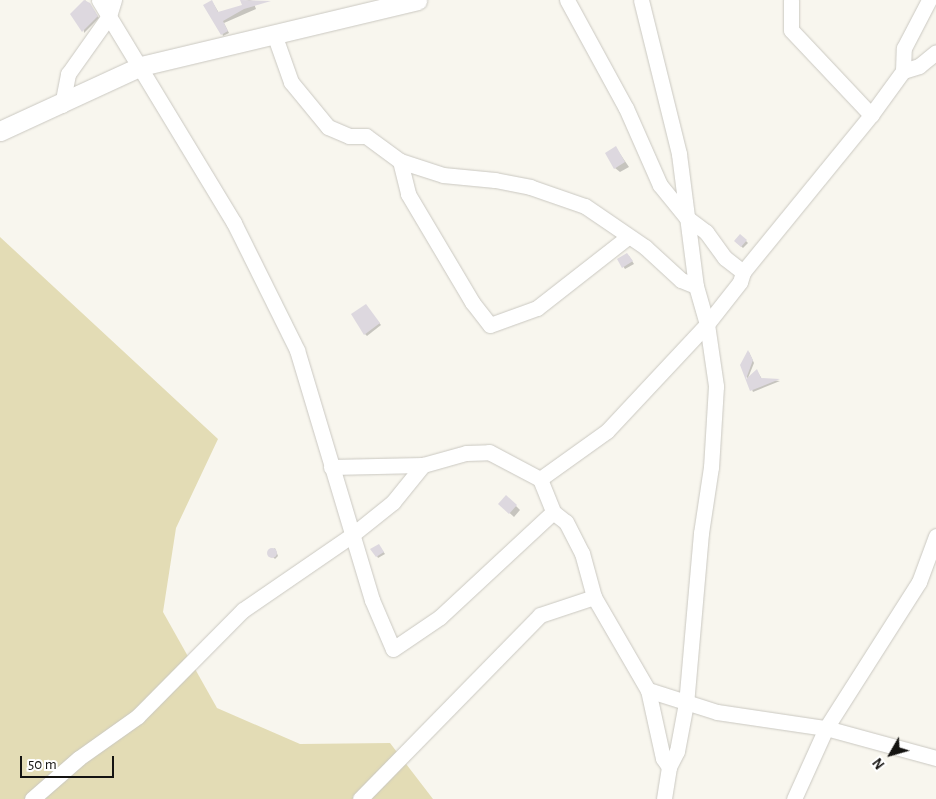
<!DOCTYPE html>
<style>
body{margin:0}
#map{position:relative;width:936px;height:799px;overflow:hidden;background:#f8f6ee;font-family:"Alegreya Sans",sans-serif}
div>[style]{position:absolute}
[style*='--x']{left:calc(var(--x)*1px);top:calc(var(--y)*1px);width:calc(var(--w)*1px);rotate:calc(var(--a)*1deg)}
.green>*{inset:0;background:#e3dcb5}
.shadow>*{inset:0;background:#0003}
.building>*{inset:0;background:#ddd8df}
.round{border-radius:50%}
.roads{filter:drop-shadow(0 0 1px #cac8c1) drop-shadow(0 0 1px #cac8c1)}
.minor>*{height:15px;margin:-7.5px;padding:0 7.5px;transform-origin:7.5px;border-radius:7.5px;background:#fff}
.major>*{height:19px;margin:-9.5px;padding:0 9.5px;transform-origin:9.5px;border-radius:9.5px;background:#fff}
span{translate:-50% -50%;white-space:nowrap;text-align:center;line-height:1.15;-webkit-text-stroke:5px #fff;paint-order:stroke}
.north{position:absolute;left:866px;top:729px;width:50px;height:50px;-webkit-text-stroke:4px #fff;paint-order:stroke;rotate:232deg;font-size:14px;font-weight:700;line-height:20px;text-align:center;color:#141311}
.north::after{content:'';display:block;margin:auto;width:18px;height:22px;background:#141311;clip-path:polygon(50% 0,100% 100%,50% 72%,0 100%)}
.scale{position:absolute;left:20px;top:756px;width:94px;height:22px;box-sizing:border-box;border:2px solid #141311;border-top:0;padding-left:6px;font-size:15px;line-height:18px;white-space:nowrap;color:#141311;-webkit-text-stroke:4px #fff;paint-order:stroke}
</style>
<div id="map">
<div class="green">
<i style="clip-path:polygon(0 237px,218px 439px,176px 528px,163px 612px,217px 708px,300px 744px,390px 743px,433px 799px,0 799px)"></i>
</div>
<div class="shadow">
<i style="clip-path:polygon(85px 0,99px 18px,84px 33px,82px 7px)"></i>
<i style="clip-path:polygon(249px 0,253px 1px,256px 9px,224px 23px,229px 33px,223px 36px,213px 3px,219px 13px,244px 6px,242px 2px)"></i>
<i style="clip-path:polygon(616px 148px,629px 167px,620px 172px,615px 168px)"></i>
<i style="clip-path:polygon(740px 235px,748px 243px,743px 248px,735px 241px)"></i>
<i style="clip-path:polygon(629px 256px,634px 264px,625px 269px,619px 260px)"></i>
<i style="clip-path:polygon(367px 308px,381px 325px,367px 336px,365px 334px)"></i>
<i style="clip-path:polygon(749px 352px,754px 363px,748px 378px,757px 371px,762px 379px,780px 381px,753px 392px,742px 365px)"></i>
<i style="clip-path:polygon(506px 496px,520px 510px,514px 517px,500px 504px)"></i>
<i style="clip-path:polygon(380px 547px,385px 554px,378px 558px,377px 556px)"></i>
<i style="clip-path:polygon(275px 548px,278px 556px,275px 559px,269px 553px)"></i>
</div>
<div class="building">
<i style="clip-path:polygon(84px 0,90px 3px,98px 16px,82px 32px,70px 14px)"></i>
<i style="clip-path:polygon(212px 0,218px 12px,242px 5px,240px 0,271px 1px,244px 9px,223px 21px,228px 31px,221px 35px,203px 5px)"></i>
<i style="clip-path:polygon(616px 146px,625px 162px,614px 169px,605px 153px)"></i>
<i style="clip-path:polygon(740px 234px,747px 240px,741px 247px,734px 241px)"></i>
<i style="clip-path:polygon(627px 253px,633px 261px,622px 268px,617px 259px)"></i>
<i style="clip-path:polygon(366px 304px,380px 323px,364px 335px,351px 314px)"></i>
<i style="clip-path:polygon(748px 350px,753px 360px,746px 379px,757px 369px,761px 378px,780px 379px,750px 391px,740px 365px)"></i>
<i style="clip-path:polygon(506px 495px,517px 505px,509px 514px,498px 504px)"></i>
<i style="clip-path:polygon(379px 544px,384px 552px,376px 557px,370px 549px)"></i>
<i class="round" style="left:267px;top:548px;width:10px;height:10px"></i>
</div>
<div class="roads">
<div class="minor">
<i style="--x:99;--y:0;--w:261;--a:58.8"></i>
<i style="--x:234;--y:223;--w:142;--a:63.6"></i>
<i style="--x:297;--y:350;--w:261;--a:73.3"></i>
<i style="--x:372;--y:600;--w:53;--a:66.8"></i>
<i style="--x:393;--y:649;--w:57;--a:-34.2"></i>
<i style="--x:440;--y:617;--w:154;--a:-42.9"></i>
<i style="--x:567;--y:0;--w:123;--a:61.4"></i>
<i style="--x:626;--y:108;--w:84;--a:66.2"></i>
<i style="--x:660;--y:185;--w:41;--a:50.9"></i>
<i style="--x:686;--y:217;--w:25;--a:37"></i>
<i style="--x:706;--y:232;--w:32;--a:54"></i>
<i style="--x:725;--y:258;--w:23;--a:38"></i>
<i style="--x:641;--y:0;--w:159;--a:76.1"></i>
<i style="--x:679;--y:154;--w:133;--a:82.7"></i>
<i style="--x:696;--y:286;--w:40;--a:74"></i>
<i style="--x:707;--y:324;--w:63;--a:81.7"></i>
<i style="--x:716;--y:386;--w:81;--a:93.5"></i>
<i style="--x:711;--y:467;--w:67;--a:98.6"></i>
<i style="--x:701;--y:533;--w:171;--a:95"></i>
<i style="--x:686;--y:703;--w:49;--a:100.6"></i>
<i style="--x:677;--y:751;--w:18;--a:117"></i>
<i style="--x:669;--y:767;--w:32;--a:99"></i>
<i style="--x:791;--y:0;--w:30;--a:90"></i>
<i style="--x:791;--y:30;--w:117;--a:46.7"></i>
<i style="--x:274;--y:34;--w:51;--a:70.5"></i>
<i style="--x:291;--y:82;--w:58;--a:50.6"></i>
<i style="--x:328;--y:127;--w:23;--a:23"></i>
<i style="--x:349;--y:136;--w:17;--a:0"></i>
<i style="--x:366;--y:136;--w:42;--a:36.3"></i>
<i style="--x:400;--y:161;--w:45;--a:18"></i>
<i style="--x:443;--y:175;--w:52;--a:5.5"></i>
<i style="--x:495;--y:180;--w:36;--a:11"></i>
<i style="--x:530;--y:187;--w:58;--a:19.1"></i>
<i style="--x:585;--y:206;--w:73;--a:34.3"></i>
<i style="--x:645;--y:247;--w:49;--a:42.5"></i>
<i style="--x:681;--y:280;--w:16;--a:22"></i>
<i style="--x:903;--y:71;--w:17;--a:-17"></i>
<i style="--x:919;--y:66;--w:22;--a:-39"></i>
<i style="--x:62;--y:105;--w:32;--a:-79"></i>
<i style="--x:68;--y:74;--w:71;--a:-54.7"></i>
<i style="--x:109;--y:16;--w:17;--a:-73"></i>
<i style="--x:400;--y:161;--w:34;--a:76"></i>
<i style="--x:408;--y:194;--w:126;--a:59.3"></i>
<i style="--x:472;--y:302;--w:29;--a:52"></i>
<i style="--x:490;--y:325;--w:50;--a:-19.9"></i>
<i style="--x:537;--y:308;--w:115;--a:-38"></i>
<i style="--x:331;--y:467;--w:92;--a:-1.2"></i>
<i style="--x:423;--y:465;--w:45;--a:-15.6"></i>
<i style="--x:466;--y:453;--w:23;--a:-2"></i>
<i style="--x:489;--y:452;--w:58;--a:27.9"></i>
<i style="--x:540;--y:479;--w:35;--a:68"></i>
<i style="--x:553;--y:512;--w:16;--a:38"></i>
<i style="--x:566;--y:522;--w:35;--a:63"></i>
<i style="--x:582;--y:553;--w:46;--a:74.7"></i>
<i style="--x:594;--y:597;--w:108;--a:59.9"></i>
<i style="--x:648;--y:690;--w:70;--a:77.6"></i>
<i style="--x:663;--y:758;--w:11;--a:56"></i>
<i style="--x:540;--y:479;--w:82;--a:-35.6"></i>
<i style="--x:607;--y:431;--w:146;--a:-46.9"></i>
<i style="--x:707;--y:324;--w:53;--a:-51.8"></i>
<i style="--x:740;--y:282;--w:10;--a:-73"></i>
<i style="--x:743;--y:272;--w:203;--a:-50.8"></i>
<i style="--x:871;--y:115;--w:54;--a:-54"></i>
<i style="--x:903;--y:71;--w:23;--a:-88"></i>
<i style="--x:904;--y:48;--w:54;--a:-62.5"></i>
<i style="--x:648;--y:690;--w:72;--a:17.7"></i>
<i style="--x:717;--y:712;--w:110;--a:8.4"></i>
<i style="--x:826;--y:728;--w:114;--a:15.3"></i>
<i style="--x:32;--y:799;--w:62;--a:-41.1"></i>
<i style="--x:79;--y:758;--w:72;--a:-35.4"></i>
<i style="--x:138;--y:716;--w:149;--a:-45.3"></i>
<i style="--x:243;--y:610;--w:132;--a:-34.5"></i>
<i style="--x:352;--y:535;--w:53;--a:-38.8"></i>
<i style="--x:393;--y:502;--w:48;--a:-51"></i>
<i style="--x:360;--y:799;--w:257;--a:-45.6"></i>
<i style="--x:540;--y:615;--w:57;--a:-18.4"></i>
<i style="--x:794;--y:799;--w:78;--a:-65.7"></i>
<i style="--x:826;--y:728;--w:173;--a:-57.5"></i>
<i style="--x:919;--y:582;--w:49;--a:-69.7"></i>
</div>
<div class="major">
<i style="--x:0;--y:131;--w:155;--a:-24.7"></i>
<i style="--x:141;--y:66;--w:284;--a:-13.4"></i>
</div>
</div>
<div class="north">N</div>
<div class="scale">50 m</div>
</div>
